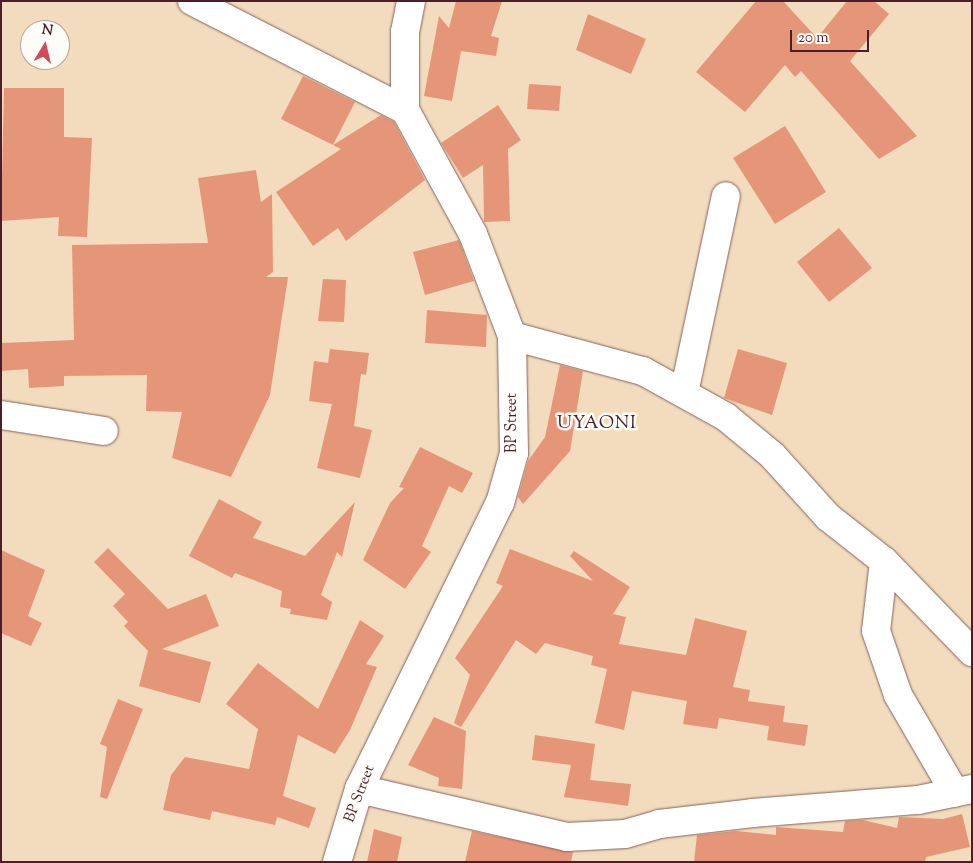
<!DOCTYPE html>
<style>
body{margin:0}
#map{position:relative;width:973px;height:863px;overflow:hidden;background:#f2dcbd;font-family:"Sorts Mill Goudy",serif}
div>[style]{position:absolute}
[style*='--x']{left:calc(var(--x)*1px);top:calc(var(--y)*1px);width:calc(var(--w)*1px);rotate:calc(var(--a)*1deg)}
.building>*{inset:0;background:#e69678}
.roads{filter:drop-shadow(0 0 1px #85615e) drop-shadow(0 0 1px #85615e)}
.street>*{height:28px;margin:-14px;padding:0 14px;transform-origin:14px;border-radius:14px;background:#fff}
span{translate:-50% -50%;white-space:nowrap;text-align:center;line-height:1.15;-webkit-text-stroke:5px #fdfcf7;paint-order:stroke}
.street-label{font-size:15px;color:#4a1f2b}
.quarter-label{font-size:18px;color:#4a1f2b;letter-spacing:1px}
.frame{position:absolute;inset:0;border:2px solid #4a1f2b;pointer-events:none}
.north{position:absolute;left:20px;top:20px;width:50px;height:50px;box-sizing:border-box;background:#fdfcf7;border:1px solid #b5a4a5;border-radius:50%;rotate:9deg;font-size:14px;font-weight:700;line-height:20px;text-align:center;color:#4a1f2b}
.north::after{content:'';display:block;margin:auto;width:18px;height:22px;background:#d1495b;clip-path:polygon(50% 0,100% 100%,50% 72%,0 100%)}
.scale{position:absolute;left:790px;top:30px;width:79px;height:22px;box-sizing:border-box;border:2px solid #4a1f2b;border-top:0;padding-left:6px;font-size:15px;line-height:18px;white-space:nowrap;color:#4a1f2b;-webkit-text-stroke:4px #fdfcf7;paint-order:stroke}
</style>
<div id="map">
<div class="building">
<i style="clip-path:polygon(456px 1px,502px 1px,491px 36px,499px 38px,496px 56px,461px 51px,452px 101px,424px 96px,439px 16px,449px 28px)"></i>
<i style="clip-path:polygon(756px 1px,783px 1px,817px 38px,847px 1px,874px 1px,889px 14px,850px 61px,917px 136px,879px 159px,801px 71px,795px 77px,785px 65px,745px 112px,696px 72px)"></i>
<i style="clip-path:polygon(588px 14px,646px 39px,631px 74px,576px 50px)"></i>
<i style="clip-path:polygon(303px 76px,355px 102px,333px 145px,281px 119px)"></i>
<i style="clip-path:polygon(529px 84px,561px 86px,559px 111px,527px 109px)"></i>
<i style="clip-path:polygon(4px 88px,64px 88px,64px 137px,92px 138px,87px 237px,58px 236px,59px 217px,1px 221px)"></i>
<i style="clip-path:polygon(498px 105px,521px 140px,508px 149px,510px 221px,484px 222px,483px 165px,463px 178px,441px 143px)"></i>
<i style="clip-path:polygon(381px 115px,394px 122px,425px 180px,346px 241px,338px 228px,313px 246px,276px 192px,341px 149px,333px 145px)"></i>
<i style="clip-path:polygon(785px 126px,826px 192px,775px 224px,733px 158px)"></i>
<i style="clip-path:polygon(256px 170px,261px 202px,272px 194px,273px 272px,266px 277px,288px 277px,270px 395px,231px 477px,172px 458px,182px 412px,146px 411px,147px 375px,64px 376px,64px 386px,29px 388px,28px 369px,1px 371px,1px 343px,74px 340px,72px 245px,208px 243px,198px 178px)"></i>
<i style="clip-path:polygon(839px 228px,872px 268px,829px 302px,797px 262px)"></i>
<i style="clip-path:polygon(459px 240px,474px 281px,425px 295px,413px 252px)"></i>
<i style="clip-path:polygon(323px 279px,346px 280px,344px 322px,318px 321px)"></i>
<i style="clip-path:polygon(427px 310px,487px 315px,486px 347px,425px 343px)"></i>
<i style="clip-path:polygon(330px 349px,369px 353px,366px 375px,361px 374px,354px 426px,372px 430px,360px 478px,317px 468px,332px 404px,309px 401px,314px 361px,328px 363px)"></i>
<i style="clip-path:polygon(738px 349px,787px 363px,772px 415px,724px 398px)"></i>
<i style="clip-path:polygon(560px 365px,583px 371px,570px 451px,523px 504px,518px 497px,528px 461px,545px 437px)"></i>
<i style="clip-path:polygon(420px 447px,473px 473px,462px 493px,449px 486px,422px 546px,431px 552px,405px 589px,363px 560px,390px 503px,404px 488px,399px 487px)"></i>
<i style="clip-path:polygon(219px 499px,262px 522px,253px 538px,305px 556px,355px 502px,342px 557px,337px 552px,321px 595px,332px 602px,327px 620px,290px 614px,291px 609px,280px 607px,282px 591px,235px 573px,232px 578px,189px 556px)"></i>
<i style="clip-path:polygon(108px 548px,168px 609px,206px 594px,219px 626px,162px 649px,211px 662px,200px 703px,139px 686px,148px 651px,124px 626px,128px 622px,113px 606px,125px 594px,94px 562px)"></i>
<i style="clip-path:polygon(510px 549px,593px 581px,570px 556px,574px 551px,630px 587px,613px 614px,626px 617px,619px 644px,686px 655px,695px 618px,747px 631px,733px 687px,750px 690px,748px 701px,785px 706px,783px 722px,808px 725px,805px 746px,767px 740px,769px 726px,719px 718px,717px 729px,683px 724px,687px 701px,632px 691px,624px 730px,595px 723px,607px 669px,591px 665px,593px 656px,545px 643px,536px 654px,516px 640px,461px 727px,454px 723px,470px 675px,455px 658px,503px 586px,496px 583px)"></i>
<i style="clip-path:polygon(1px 550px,45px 570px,28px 616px,42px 623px,31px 646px,1px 633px)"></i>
<i style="clip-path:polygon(360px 620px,384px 636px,366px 664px,377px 667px,350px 730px,335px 754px,298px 735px,283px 796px,316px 808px,309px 828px,277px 817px,275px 825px,212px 811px,210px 820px,163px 810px,171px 775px,185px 757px,249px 769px,258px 729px,226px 704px,258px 663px,318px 709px)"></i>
<i style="clip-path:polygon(118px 699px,143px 709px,107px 799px,100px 797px,107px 747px,100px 744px)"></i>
<i style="clip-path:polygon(434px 717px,466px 731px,462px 789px,438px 786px,439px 778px,408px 765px)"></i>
<i style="clip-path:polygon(535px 735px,595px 744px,590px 780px,631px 784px,628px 806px,564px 797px,571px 765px,532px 760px)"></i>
<i style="clip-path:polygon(962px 814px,970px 847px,926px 857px,925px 862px,694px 862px,697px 835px,736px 831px,776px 835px,776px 827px,843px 832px,845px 821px,863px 820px,897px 828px,899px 817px,943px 819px)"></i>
<i style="clip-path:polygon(374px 829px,402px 837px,397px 862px,367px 862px)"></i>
<i style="clip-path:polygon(472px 831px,573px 852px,571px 862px,465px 862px)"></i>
</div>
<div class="roads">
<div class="street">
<i style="--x:192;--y:1;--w:239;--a:27.1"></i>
<i style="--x:512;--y:336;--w:136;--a:15"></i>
<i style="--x:643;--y:371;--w:95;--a:29"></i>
<i style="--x:726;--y:417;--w:60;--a:39.6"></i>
<i style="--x:772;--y:455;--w:84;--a:47.9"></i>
<i style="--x:828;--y:517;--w:71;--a:38.2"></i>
<i style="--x:884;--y:561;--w:127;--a:46"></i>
<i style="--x:684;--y:393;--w:201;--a:-78"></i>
<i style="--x:1;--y:415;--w:104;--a:8.8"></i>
<i style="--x:884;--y:561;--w:70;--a:96.5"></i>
<i style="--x:876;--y:631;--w:68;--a:71"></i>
<i style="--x:898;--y:695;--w:113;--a:59.8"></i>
<i style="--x:359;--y:789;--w:213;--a:13"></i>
<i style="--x:567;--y:837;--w:58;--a:-3"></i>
<i style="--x:625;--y:834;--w:35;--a:-16"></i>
<i style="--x:659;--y:824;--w:94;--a:-6.7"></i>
<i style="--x:752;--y:813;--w:167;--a:-4.5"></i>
<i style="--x:918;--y:800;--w:55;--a:-11.5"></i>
<i style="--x:337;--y:862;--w:76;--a:-73.2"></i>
<i style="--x:359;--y:789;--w:319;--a:-63.8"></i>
<i style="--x:500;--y:503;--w:52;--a:-74.4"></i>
<i style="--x:514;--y:453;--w:117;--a:-91"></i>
<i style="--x:512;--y:336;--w:109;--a:-110.9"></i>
<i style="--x:473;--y:234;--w:141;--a:-118.7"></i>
<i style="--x:405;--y:110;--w:78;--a:-90"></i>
<i style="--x:405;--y:32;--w:32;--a:-79"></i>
</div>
</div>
<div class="street-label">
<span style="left:513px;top:423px;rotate:-90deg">BP Street</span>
<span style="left:360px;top:794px;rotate:-69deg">BP Street</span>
</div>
<div class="quarter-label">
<span style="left:597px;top:424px">UYAONI</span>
</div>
<div class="frame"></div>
<div class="north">N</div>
<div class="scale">20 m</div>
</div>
